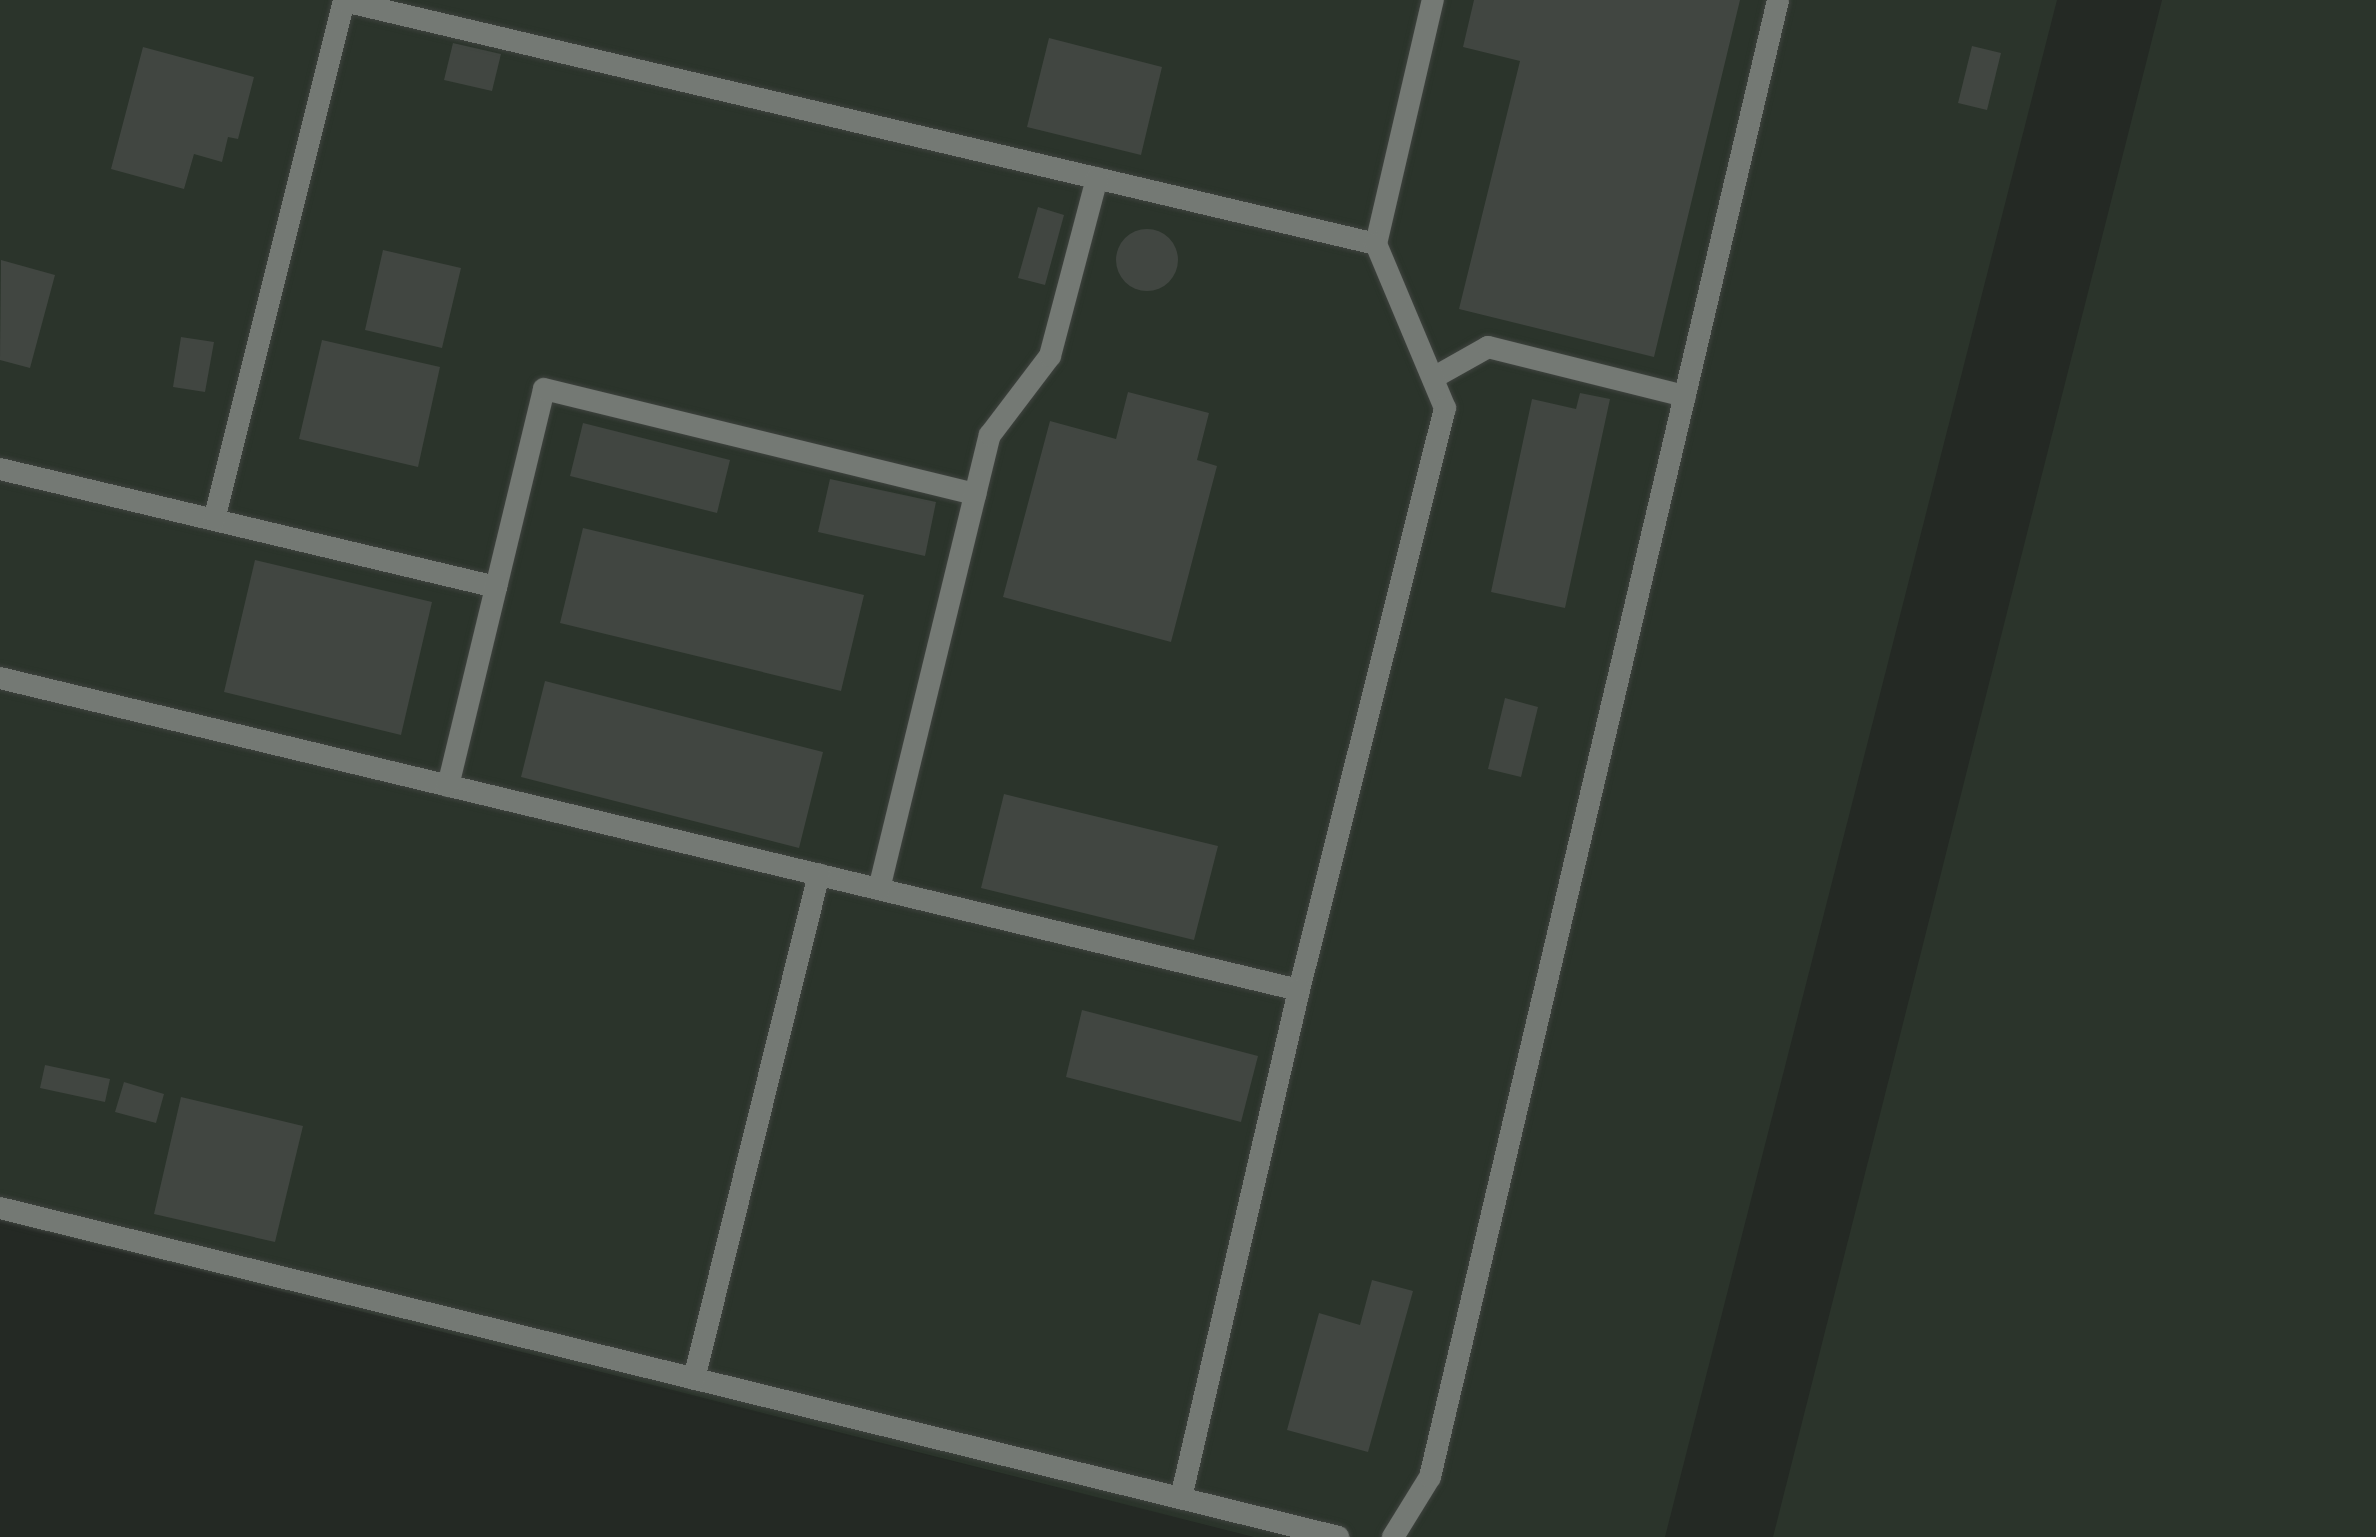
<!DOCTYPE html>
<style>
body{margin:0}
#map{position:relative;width:2376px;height:1537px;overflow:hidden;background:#242924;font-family:Helvetica,sans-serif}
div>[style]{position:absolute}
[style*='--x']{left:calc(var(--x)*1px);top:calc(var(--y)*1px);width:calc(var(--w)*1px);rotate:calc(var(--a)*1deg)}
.built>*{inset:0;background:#2b342b}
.building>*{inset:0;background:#414641}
.round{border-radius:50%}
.roads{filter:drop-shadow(0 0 2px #3f433f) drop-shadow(0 0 2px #3f433f)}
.service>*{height:22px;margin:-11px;padding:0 11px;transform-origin:11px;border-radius:11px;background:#747974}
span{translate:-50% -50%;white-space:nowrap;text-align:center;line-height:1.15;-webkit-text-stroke:8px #242924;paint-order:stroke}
</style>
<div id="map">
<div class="built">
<i style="clip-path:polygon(0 0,2057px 0,1665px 1537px,1254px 1537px,0 1220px)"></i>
<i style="clip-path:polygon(2162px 0,2376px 0,2376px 1537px,1773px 1537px)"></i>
</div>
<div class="building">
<i style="clip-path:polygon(1474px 0,1740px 0,1654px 357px,1459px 309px,1520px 61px,1463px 47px)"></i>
<i style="clip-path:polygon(1049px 38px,1162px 67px,1141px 155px,1027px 127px)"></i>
<i style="clip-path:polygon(453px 43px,501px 54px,492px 91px,444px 80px)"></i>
<i style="clip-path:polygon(1972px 46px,2001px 53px,1987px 110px,1958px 103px)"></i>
<i style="clip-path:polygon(143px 47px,254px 77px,238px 139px,228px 137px,222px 162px,194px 154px,184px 189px,111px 169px)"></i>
<i style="clip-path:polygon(1038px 207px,1064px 215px,1045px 285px,1018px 278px)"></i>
<i class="round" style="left:1116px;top:229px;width:62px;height:62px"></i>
<i style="clip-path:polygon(383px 250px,461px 268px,442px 348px,365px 330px)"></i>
<i style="clip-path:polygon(1px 260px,55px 275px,30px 368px,0 360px)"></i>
<i style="clip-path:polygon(181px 337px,214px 342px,205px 392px,173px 387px)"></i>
<i style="clip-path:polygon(322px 340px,440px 367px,418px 467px,299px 439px)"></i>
<i style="clip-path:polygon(1128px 392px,1209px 413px,1197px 460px,1217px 466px,1171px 642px,1003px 597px,1050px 421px,1116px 439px)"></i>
<i style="clip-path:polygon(1580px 393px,1610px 399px,1565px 608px,1491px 592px,1532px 399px,1576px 409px)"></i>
<i style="clip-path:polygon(583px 423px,730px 460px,717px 513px,570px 476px)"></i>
<i style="clip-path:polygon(830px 479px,936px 502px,925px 556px,818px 532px)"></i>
<i style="clip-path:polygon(583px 528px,864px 595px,841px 691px,560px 623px)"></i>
<i style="clip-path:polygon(255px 560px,432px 602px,401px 735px,224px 692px)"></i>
<i style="clip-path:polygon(545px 681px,823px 752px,799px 848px,521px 777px)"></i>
<i style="clip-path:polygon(1505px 698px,1538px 707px,1521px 777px,1488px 769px)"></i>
<i style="clip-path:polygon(1004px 794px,1218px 846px,1194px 940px,981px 888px)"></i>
<i style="clip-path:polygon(1082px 1010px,1258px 1056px,1241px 1122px,1066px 1077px)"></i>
<i style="clip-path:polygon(45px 1065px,110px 1079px,105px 1102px,40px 1088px)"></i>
<i style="clip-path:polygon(124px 1082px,164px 1094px,156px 1123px,115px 1112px)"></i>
<i style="clip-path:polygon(181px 1097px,303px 1126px,275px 1242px,154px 1214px)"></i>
<i style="clip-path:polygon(1372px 1280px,1413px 1291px,1368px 1452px,1287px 1430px,1319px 1313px,1360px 1325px)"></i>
</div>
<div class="roads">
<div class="service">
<i style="--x:1376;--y:244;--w:251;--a:-76.9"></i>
<i style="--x:1433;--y:378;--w:63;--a:-29.4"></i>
<i style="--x:1488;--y:347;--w:203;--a:14"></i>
<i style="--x:0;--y:469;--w:510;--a:13.38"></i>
<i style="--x:214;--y:520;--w:535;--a:-75.94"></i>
<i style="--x:344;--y:1;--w:1060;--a:13.25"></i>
<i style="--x:1376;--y:244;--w:178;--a:67.2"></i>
<i style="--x:1445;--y:408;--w:600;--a:104.08"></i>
<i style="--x:0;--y:678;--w:1336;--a:13.51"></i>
<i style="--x:1299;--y:990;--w:522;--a:103.08"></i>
<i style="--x:448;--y:786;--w:408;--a:-76.4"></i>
<i style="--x:544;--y:389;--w:444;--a:13.7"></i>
<i style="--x:879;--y:889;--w:467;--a:-76.3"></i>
<i style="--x:990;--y:435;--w:99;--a:-52.8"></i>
<i style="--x:1050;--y:356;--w:184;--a:-75.2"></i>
<i style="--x:0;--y:1208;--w:1378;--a:13.81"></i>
<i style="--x:694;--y:1379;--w:520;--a:-76.1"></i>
<i style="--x:1393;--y:1537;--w:70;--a:-58.3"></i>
<i style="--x:1430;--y:1477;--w:1517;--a:-76.74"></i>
</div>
</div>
</div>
